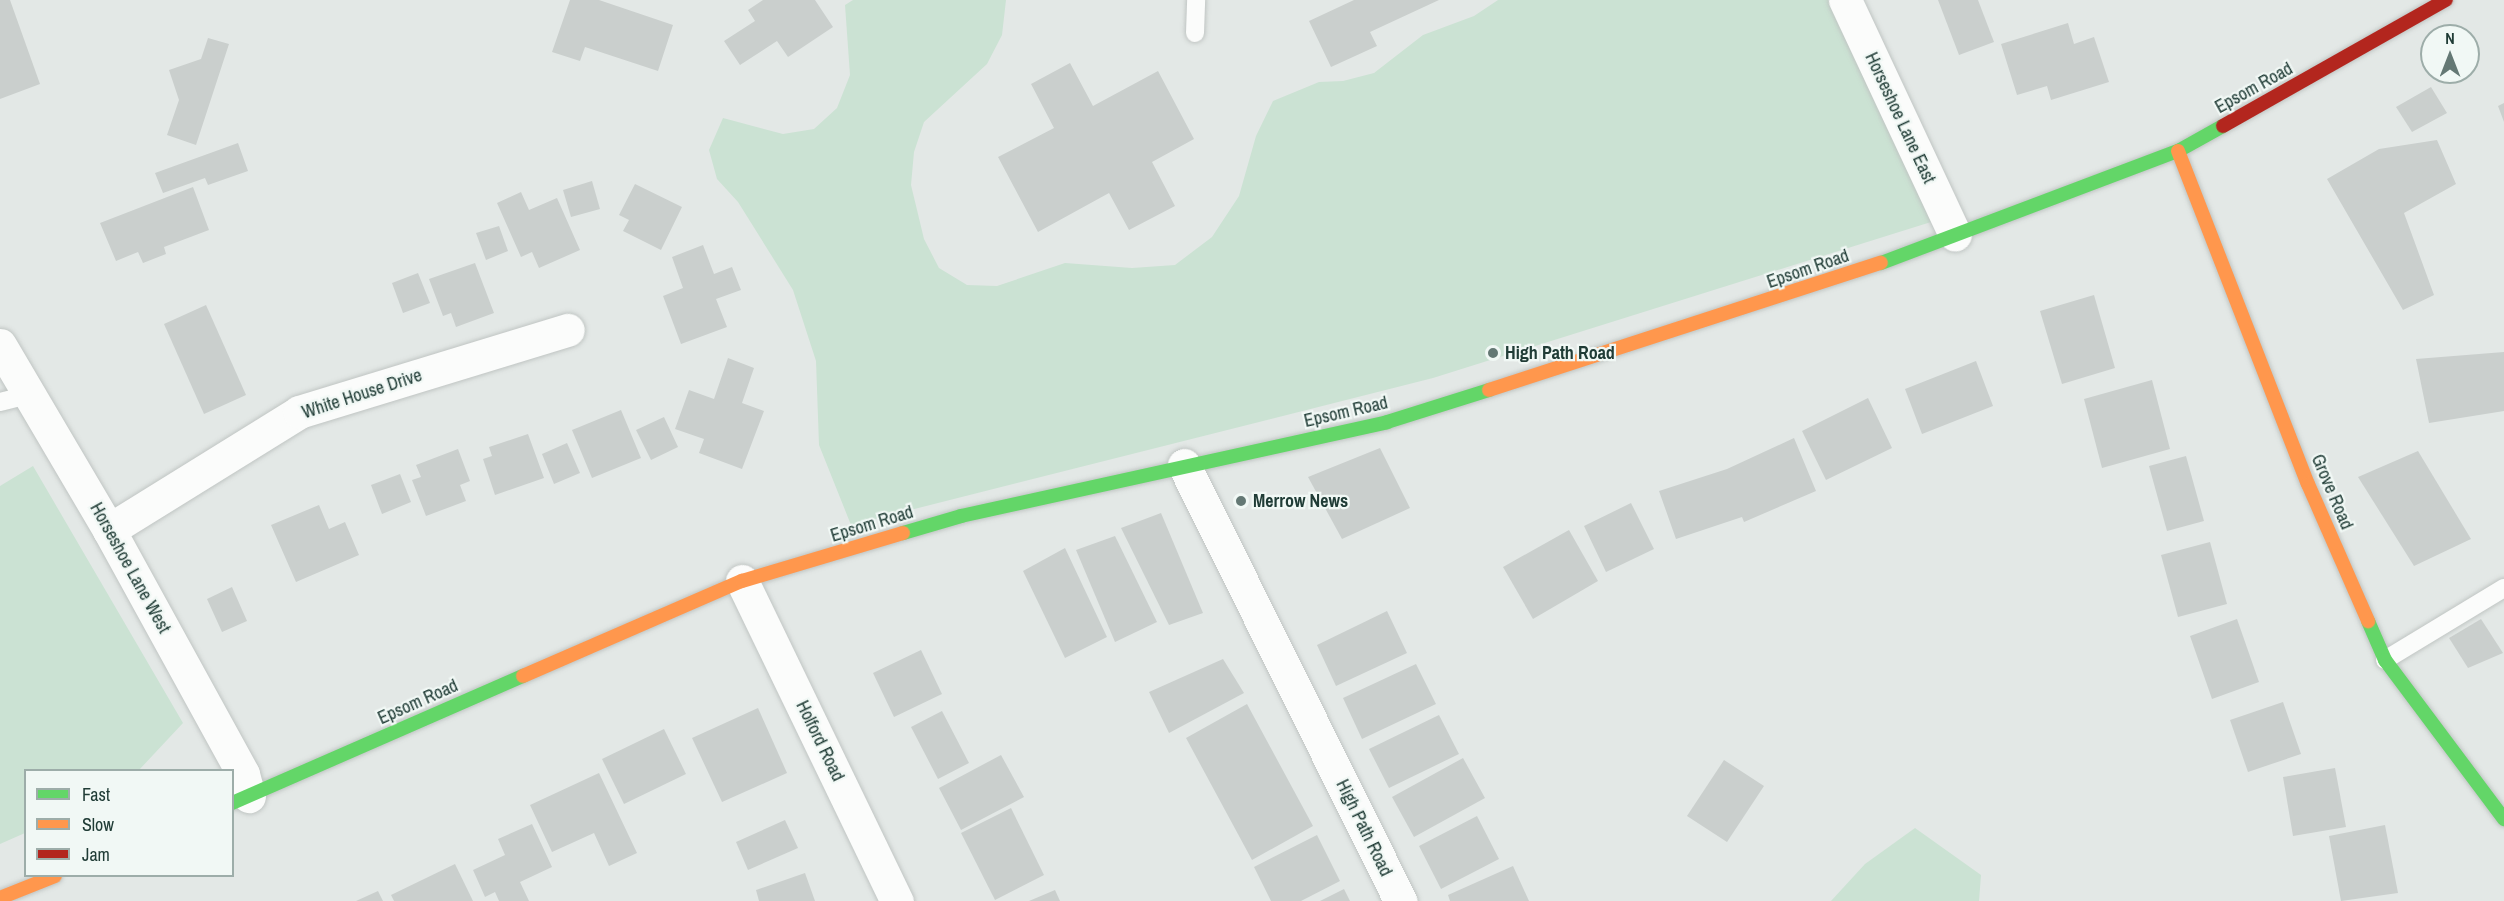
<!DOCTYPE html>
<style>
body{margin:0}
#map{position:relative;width:2504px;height:901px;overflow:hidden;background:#e3e8e6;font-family:"Archivo Narrow",sans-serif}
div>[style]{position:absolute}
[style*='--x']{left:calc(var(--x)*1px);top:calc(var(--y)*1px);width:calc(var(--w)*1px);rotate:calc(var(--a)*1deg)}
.green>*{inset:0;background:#cbe2d3}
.building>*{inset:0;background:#cacfcd}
.roads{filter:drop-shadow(0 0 2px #c0c5c3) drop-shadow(0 0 2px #c0c5c3)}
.lane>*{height:18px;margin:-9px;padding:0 9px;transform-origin:9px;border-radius:9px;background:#fbfcfb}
.street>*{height:33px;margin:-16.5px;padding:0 16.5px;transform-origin:16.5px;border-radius:16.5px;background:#fbfcfb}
.fast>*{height:14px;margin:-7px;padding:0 7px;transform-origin:7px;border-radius:7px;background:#63d668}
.slow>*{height:14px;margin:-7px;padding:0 7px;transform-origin:7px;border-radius:7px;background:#ff974d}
.jam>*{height:14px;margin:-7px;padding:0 7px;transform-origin:7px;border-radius:7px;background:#b3261e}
.dots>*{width:16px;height:16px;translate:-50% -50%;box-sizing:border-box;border:3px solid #f1f8f5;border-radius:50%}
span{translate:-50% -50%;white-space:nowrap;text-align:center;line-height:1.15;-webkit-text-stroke:4.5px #f1f8f5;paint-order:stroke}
.street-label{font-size:18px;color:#203c36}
.poi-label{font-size:18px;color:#203c36;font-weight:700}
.left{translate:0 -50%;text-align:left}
.legend{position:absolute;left:24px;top:769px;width:210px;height:108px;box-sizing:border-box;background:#f1f8f5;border:2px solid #9dada9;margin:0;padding:8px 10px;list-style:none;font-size:18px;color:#203c36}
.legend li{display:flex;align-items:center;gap:12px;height:30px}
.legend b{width:30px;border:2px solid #9dada9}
.north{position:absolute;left:2420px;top:24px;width:60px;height:60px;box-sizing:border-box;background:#f1f8f5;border:2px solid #9dada9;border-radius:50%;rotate:0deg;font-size:16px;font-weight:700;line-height:24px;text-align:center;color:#203c36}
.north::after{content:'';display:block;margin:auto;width:21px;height:27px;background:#647874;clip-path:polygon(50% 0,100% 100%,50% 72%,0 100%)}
</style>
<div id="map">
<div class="green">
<i style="clip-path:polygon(853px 0,1006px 0,1002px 35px,987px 64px,924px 122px,914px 152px,911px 185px,924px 239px,939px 268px,967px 285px,997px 286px,1065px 263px,1132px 268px,1175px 265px,1212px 237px,1239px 196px,1256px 136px,1273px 101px,1319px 82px,1343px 81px,1374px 73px,1423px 35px,1474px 16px,1498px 0,1845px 0,1947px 217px,1433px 378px,851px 525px,819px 445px,816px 361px,793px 290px,738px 202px,717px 179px,709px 150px,723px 118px,783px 134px,814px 129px,837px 108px,850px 75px,845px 5px)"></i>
<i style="clip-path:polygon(33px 466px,183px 723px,139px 770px,26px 770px,25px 833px,0 844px,0 486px)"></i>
<i style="clip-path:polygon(1915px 828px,1981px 875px,1979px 901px,1831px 901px,1865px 864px)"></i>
</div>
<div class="building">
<i style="clip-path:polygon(0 0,10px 0,40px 84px,0 99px)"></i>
<i style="clip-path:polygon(570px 0,599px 0,673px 25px,658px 71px,585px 47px,580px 61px,552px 52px)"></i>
<i style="clip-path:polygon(763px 0,815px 0,833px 27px,788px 57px,777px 41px,740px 65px,724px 41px,755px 21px,748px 10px)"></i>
<i style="clip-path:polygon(1354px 0,1439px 0,1370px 32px,1377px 46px,1331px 67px,1309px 21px)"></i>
<i style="clip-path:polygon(1938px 0,1978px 0,1994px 42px,1959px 55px)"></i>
<i style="clip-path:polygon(2068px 23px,2074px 44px,2094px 37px,2109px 82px,2051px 100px,2047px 86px,2017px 95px,2001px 44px)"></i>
<i style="clip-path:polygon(208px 38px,229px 44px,196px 145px,167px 135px,179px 100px,169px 70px,201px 59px)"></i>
<i style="clip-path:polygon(1070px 63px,1093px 106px,1158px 71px,1194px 139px,1152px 162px,1175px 206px,1129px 230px,1109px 193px,1038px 232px,998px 157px,1054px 128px,1031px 84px)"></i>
<i style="clip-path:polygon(2431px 87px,2447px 113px,2412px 132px,2396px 107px)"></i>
<i style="clip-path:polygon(2504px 103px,2504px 122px,2498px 106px)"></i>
<i style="clip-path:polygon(2437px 140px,2456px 184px,2404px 213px,2434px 295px,2403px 310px,2327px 179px,2379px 149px)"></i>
<i style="clip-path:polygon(238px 143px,248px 171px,208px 185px,205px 178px,163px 193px,155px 173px)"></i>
<i style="clip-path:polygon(592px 181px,600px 209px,571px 217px,563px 190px)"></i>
<i style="clip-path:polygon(635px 184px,682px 207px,661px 250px,623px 231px,629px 220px,619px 215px)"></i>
<i style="clip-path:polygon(193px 187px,209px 230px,164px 247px,166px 254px,143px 263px,138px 252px,116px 261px,100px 223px)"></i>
<i style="clip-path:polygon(521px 192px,529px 210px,557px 198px,580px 250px,539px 268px,532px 252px,521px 257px,497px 203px)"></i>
<i style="clip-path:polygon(499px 226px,508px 251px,486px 260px,476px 233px)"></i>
<i style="clip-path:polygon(703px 245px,714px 274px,732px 267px,741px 290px,716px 299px,727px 327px,681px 344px,663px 296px,683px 288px,672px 257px)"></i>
<i style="clip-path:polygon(475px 263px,494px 313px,456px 327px,451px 313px,443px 316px,429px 279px)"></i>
<i style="clip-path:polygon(418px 273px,430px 303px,403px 313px,392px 283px)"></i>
<i style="clip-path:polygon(2094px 295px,2115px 368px,2062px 384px,2040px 311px)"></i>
<i style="clip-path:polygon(206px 305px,246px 395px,204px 414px,164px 324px)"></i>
<i style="clip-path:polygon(2504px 352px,2504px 411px,2429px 423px,2416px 359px)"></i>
<i style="clip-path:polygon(728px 358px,754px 368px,742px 403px,764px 411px,742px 469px,699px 453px,704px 439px,675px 429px,689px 390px,714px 399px)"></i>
<i style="clip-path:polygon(1976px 361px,1993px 406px,1922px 434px,1905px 389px)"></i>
<i style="clip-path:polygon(2152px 380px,2170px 449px,2102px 468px,2084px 399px)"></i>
<i style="clip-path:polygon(1868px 398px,1892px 448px,1826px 480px,1802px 431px)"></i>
<i style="clip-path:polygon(621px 410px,641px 458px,592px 478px,572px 430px)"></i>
<i style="clip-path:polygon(664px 417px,678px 447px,651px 460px,636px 430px)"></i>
<i style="clip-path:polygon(528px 434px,544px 478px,495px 495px,483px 459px,492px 456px,489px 447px)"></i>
<i style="clip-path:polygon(1794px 438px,1816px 491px,1744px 522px,1742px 517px,1676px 539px,1659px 491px,1727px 469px)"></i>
<i style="clip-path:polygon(567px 443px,580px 473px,554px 484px,542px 454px)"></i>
<i style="clip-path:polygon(1380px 448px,1410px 508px,1342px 539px,1308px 477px)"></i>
<i style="clip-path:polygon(458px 449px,470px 481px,460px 485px,466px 501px,426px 516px,412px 480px,421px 477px,416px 465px)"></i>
<i style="clip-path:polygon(2418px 451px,2471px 539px,2414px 566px,2358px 477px)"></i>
<i style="clip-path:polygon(2186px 456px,2204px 521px,2167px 531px,2149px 466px)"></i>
<i style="clip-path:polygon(400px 474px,411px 502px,382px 514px,371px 485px)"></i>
<i style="clip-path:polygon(1631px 503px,1654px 549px,1606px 572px,1584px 526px)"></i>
<i style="clip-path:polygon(319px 505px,329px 529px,345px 522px,359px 555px,296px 582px,271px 525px)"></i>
<i style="clip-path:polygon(1161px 513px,1203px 613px,1169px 625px,1121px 528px)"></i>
<i style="clip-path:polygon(1569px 530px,1598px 581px,1533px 619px,1503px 567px)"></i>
<i style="clip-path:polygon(1115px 536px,1157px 622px,1115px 642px,1076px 550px)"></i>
<i style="clip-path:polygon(2210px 542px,2227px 604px,2178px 617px,2161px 555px)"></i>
<i style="clip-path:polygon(1065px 548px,1107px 637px,1065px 658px,1023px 571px)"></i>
<i style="clip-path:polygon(232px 587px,247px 621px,222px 632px,207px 599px)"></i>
<i style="clip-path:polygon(1387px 611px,1407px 653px,1336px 686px,1317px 645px)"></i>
<i style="clip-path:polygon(2237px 619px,2259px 682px,2212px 699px,2190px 636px)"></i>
<i style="clip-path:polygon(2481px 619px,2503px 653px,2468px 668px,2449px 638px)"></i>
<i style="clip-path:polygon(921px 650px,942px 694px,894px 717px,873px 673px)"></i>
<i style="clip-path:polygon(1223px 659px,1244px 693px,1169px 733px,1149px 692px)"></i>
<i style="clip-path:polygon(1416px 664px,1436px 704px,1362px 739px,1343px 698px)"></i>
<i style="clip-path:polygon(2283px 702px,2301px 754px,2248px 772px,2230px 720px)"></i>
<i style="clip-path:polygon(1247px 704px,1313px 826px,1252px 860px,1186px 738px)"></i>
<i style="clip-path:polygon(758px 708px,787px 773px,722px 802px,692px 738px)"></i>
<i style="clip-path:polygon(942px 711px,969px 763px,938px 779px,911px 727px)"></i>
<i style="clip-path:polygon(1439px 715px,1459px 754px,1389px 788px,1369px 749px)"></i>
<i style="clip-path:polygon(664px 729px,686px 774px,624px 804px,602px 759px)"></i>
<i style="clip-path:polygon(1001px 755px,1024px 797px,961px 830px,939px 788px)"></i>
<i style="clip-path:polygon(1463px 758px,1485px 798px,1414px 837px,1392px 797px)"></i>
<i style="clip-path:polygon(1724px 760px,1764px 786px,1727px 842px,1687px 816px)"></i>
<i style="clip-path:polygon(2335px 768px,2346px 827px,2293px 836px,2283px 777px)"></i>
<i style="clip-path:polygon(599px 773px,637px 853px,609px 866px,594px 833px,552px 852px,530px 805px)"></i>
<i style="clip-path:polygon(1011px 808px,1044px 875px,995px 900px,961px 833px)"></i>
<i style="clip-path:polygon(1477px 816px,1499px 859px,1441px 889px,1419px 846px)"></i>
<i style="clip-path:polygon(785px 820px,798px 848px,748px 870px,736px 842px)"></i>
<i style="clip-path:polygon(532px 824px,552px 867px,520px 882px,529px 901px,499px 901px,495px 892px,485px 897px,473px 870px,505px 855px,498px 839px)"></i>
<i style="clip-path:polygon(2385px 825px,2398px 893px,2341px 901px,2329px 836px)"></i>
<i style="clip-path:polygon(1317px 835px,1340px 881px,1301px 901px,1271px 901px,1254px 867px)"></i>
<i style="clip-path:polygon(455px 864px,473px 901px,394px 901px,391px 895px)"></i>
<i style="clip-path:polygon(1513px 866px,1529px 901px,1450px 901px,1448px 895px)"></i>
<i style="clip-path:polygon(805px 873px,815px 901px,759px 901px,756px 890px)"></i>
<i style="clip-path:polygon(1344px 889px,1350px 901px,1320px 901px)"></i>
<i style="clip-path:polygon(1055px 890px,1060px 901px,1029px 901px)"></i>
<i style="clip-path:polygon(378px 891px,383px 901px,356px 901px)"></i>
</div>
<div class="roads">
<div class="lane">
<i style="--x:1195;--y:33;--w:33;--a:-88"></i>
<i style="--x:0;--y:402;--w:30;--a:-14"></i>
<i style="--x:2385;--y:660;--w:139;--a:-31.2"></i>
</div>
<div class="street">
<i style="--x:1845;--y:0;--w:259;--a:64.9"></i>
<i style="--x:0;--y:345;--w:215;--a:59.5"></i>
<i style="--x:109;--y:530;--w:278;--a:61.2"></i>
<i style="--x:243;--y:774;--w:23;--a:75"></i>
<i style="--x:1184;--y:465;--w:487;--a:63.6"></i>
<i style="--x:109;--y:530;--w:224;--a:-31.8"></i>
<i style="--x:299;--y:412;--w:281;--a:-17"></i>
<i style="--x:742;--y:581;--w:356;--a:64.2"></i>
</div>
<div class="fast">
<i style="--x:1881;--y:263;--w:317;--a:-20.7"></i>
<i style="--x:2178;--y:151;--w:51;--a:-29.1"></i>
<i style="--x:903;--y:533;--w:60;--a:-16.3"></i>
<i style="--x:961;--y:516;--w:436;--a:-12.4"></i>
<i style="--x:1387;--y:422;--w:107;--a:-17.4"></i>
<i style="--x:2368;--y:621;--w:43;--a:66.4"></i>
<i style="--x:2385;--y:660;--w:199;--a:53.2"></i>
<i style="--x:232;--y:803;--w:318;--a:-23.6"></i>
</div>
<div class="slow">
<i style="--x:2178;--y:151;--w:357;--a:68.7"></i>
<i style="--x:2308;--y:484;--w:150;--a:66.3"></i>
<i style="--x:1489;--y:390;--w:412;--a:-18"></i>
<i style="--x:523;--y:676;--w:239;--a:-23.5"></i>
<i style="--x:742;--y:581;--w:168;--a:-16.6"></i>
<i style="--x:0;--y:898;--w:59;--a:-21.8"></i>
</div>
<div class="jam">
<i style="--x:2223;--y:126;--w:256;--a:-29.5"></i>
</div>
</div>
<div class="dots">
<i style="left:1493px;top:353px;background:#647874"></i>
<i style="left:1241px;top:501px;background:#647874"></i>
</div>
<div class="street-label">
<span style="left:2254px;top:88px;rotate:-29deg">Epsom Road</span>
<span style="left:1900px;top:118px;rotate:65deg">Horseshoe Lane East</span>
<span style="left:1808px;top:269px;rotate:-19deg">Epsom Road</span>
<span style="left:362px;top:394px;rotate:-18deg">White House Drive</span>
<span style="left:1346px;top:412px;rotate:-13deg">Epsom Road</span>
<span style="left:2332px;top:492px;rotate:67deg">Grove Road</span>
<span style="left:872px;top:524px;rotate:-17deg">Epsom Road</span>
<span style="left:130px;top:568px;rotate:61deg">Horseshoe Lane West</span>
<span style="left:418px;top:702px;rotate:-24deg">Epsom Road</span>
<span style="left:820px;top:741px;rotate:64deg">Holford Road</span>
<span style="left:1364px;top:828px;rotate:64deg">High Path Road</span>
</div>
<div class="poi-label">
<span class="left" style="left:1505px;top:353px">High Path Road</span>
<span class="left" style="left:1253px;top:501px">Merrow News</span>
</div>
<ul class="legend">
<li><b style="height:8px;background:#63d668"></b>Fast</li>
<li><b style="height:8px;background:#ff974d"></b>Slow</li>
<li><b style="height:8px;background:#b3261e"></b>Jam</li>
</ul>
<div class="north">N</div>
</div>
